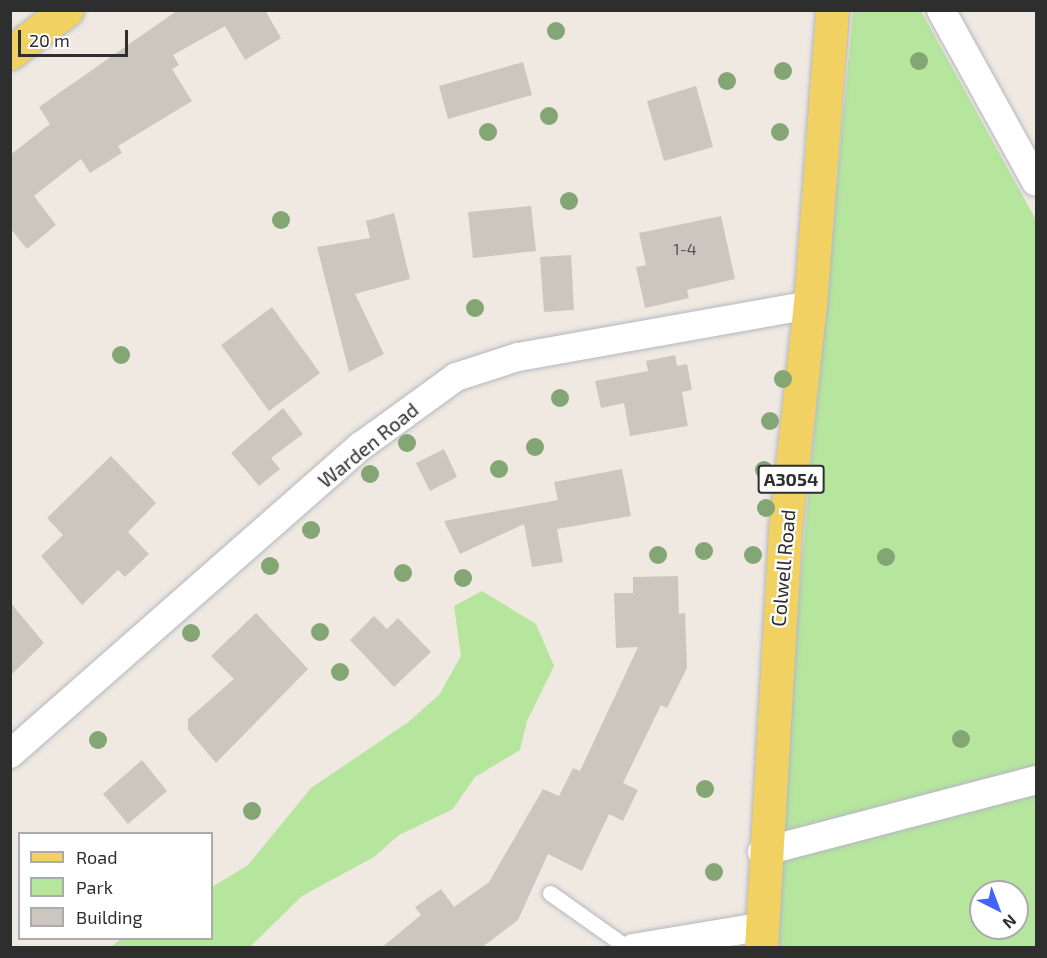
<!DOCTYPE html>
<style>
body{margin:0}
#map{position:relative;width:1047px;height:958px;overflow:hidden;background:#efe9e1;font-family:"Exo 2",sans-serif}
div>[style]{position:absolute}
[style*='--x']{left:calc(var(--x)*1px);top:calc(var(--y)*1px);width:calc(var(--w)*1px);rotate:calc(var(--a)*1deg)}
.green>*{inset:0;background:#b6e59e}
.building>*{inset:0;background:#cbc7bf}
.roads{filter:drop-shadow(0 0 2px #b4b7c1) drop-shadow(0 0 2px #b4b7c1)}
.service>*{height:15px;margin:-7.5px;padding:0 7.5px;transform-origin:7.5px;border-radius:7.5px;background:#fff}
.minor>*{height:28px;margin:-14px;padding:0 14px;transform-origin:14px;border-radius:14px;background:#fff}
.primary>*{height:33px;margin:-16.5px;padding:0 16.5px;transform-origin:16.5px;border-radius:16.5px;background:#f2d163}
.trees>*{width:18px;height:18px;margin:-9px;border-radius:50%;background:#84a574}
span{translate:-50% -50%;white-space:nowrap;text-align:center;line-height:1.15;-webkit-text-stroke:4.5px #fff;paint-order:stroke}
.number-label{font-size:16px;color:#555452}
.number-label span{-webkit-text-stroke-width:0}
.shield-label span{padding:2px 4px;background:#fff;border:2px solid;border-radius:4px;-webkit-text-stroke-width:0}
.shield-label{font-size:18px;color:#2e2e2e;font-weight:700}
.street-label{font-size:20px;color:#2e2e2e}
.frame{position:absolute;inset:0;border:12px solid #2e2e2e;pointer-events:none}
.legend{position:absolute;left:18px;top:832px;width:195px;height:108px;box-sizing:border-box;background:#fff;border:2px solid #ababab;margin:0;padding:8px 10px;list-style:none;font-size:18px;color:#2e2e2e}
.legend li{display:flex;align-items:center;gap:12px;height:30px}
.legend b{width:30px;border:2px solid #ababab}
.north{position:absolute;left:969px;top:880px;width:60px;height:60px;box-sizing:border-box;background:#fff;border:2px solid #ababab;border-radius:50%;rotate:138deg;font-size:16px;font-weight:700;line-height:24px;text-align:center;color:#2e2e2e}
.north::after{content:'';display:block;margin:auto;width:21px;height:27px;background:#4264fb;clip-path:polygon(50% 0,100% 100%,50% 72%,0 100%)}
.scale{position:absolute;left:18px;top:30px;width:110px;height:27px;box-sizing:border-box;border:3px solid #2e2e2e;border-top:0;padding-left:8px;font-size:18px;line-height:21px;white-space:nowrap;color:#2e2e2e;-webkit-text-stroke:4px #fff;paint-order:stroke}
</style>
<div id="map">
<div class="green">
<i style="clip-path:polygon(evenodd,853px 11px,921px 11px,1036px 220px,1036px 947px,775px 948px,777px 834px,853px 11px,981px 892px,1017px 892px,1017px 928px,981px 928px,981px 892px)"></i>
<i style="clip-path:polygon(482px 591px,536px 624px,554px 666px,527px 721px,520px 750px,475px 777px,453px 809px,399px 835px,374px 857px,302px 896px,250px 947px,111px 947px,121px 939px,212px 938px,212px 887px,248px 865px,311px 788px,407px 723px,439px 695px,461px 656px,454px 606px)"></i>
</div>
<div class="building">
<i style="clip-path:polygon(178px 10px,265px 10px,281px 38px,245px 60px,225px 26px,173px 55px,179px 65px,172px 69px,192px 101px,118px 146px,122px 153px,90px 173px,81px 159px,34px 196px,56px 225px,27px 249px,10px 228px,10px 155px,50px 124px,39px 107px)"></i>
<i style="clip-path:polygon(523px 62px,532px 95px,448px 119px,439px 86px)"></i>
<i style="clip-path:polygon(696px 86px,713px 147px,664px 161px,647px 101px)"></i>
<i style="clip-path:polygon(531px 206px,536px 251px,473px 258px,468px 212px)"></i>
<i style="clip-path:polygon(394px 213px,410px 279px,355px 294px,384px 354px,349px 372px,317px 247px,370px 238px,366px 221px)"></i>
<i style="clip-path:polygon(721px 216px,735px 279px,687px 290px,689px 298px,645px 308px,636px 267px,646px 265px,639px 233px)"></i>
<i style="clip-path:polygon(571px 255px,574px 310px,544px 312px,540px 257px)"></i>
<i style="clip-path:polygon(272px 307px,320px 373px,269px 411px,221px 345px)"></i>
<i style="clip-path:polygon(675px 355px,677px 366px,687px 364px,692px 390px,682px 392px,688px 426px,630px 436px,624px 403px,601px 408px,595px 381px,648px 371px,646px 361px)"></i>
<i style="clip-path:polygon(283px 408px,303px 434px,271px 458px,280px 469px,259px 486px,231px 453px)"></i>
<i style="clip-path:polygon(444px 449px,457px 477px,430px 491px,416px 463px)"></i>
<i style="clip-path:polygon(111px 456px,156px 503px,128px 532px,149px 554px,125px 577px,118px 570px,82px 605px,41px 556px,63px 535px,47px 518px)"></i>
<i style="clip-path:polygon(622px 469px,631px 516px,557px 529px,563px 562px,532px 567px,524px 524px,460px 554px,444px 521px,558px 500px,554px 482px)"></i>
<i style="clip-path:polygon(678px 576px,679px 614px,685px 613px,687px 668px,667px 708px,661px 705px,623px 783px,638px 790px,623px 821px,609px 814px,582px 871px,548px 854px,518px 920px,481px 948px,381px 948px,421px 915px,415px 907px,441px 889px,454px 907px,489px 882px,543px 789px,559px 796px,573px 768px,580px 771px,638px 647px,616px 648px,614px 593px,633px 593px,633px 577px)"></i>
<i style="clip-path:polygon(10px 602px,44px 643px,10px 676px)"></i>
<i style="clip-path:polygon(256px 613px,308px 669px,216px 763px,188px 730px,188px 719px,234px 679px,211px 656px)"></i>
<i style="clip-path:polygon(374px 616px,387px 629px,398px 618px,431px 652px,394px 687px,350px 640px)"></i>
<i style="clip-path:polygon(142px 760px,167px 791px,128px 824px,103px 794px)"></i>
</div>
<div class="roads">
<div class="service">
<i style="--x:550;--y:893;--w:95;--a:35.2"></i>
</div>
<div class="minor">
<i style="--x:941;--y:10;--w:196;--a:61.1"></i>
<i style="--x:10;--y:754;--w:467;--a:-41.3"></i>
<i style="--x:361;--y:446;--w:117;--a:-36"></i>
<i style="--x:456;--y:377;--w:65;--a:-17.9"></i>
<i style="--x:518;--y:357;--w:297;--a:-10.1"></i>
<i style="--x:762;--y:852;--w:283;--a:-14.7"></i>
<i style="--x:633;--y:948;--w:129;--a:-9.4"></i>
</div>
<div class="primary">
<i style="--x:10;--y:53;--w:71;--a:-37"></i>
<i style="--x:761;--y:948;--w:419;--a:-86.7"></i>
<i style="--x:785;--y:530;--w:226;--a:-83.7"></i>
<i style="--x:810;--y:305;--w:296;--a:-85.7"></i>
</div>
</div>
<div class="trees">
<i style="left:556px;top:31px"></i>
<i style="left:919px;top:61px"></i>
<i style="left:783px;top:71px"></i>
<i style="left:727px;top:81px"></i>
<i style="left:549px;top:116px"></i>
<i style="left:488px;top:132px"></i>
<i style="left:780px;top:132px"></i>
<i style="left:569px;top:201px"></i>
<i style="left:281px;top:220px"></i>
<i style="left:475px;top:308px"></i>
<i style="left:121px;top:355px"></i>
<i style="left:783px;top:379px"></i>
<i style="left:560px;top:398px"></i>
<i style="left:770px;top:421px"></i>
<i style="left:407px;top:443px"></i>
<i style="left:535px;top:447px"></i>
<i style="left:499px;top:469px"></i>
<i style="left:764px;top:470px"></i>
<i style="left:370px;top:474px"></i>
<i style="left:766px;top:508px"></i>
<i style="left:311px;top:530px"></i>
<i style="left:704px;top:551px"></i>
<i style="left:658px;top:555px"></i>
<i style="left:753px;top:555px"></i>
<i style="left:886px;top:557px"></i>
<i style="left:270px;top:566px"></i>
<i style="left:403px;top:573px"></i>
<i style="left:463px;top:578px"></i>
<i style="left:320px;top:632px"></i>
<i style="left:191px;top:633px"></i>
<i style="left:340px;top:672px"></i>
<i style="left:961px;top:739px"></i>
<i style="left:98px;top:740px"></i>
<i style="left:705px;top:789px"></i>
<i style="left:252px;top:811px"></i>
<i style="left:714px;top:872px"></i>
</div>
<div class="number-label">
<span style="left:685px;top:249px">1-4</span>
</div>
<div class="shield-label">
<span style="left:791px;top:479px">A3054</span>
</div>
<div class="street-label">
<span style="left:368px;top:445px;rotate:-39deg">Warden Road</span>
<span style="left:783px;top:568px;rotate:-85deg">Colwell Road</span>
</div>
<div class="frame"></div>
<ul class="legend">
<li><b style="height:8px;background:#f2d163"></b>Road</li>
<li><b style="height:16px;background:#b6e59e"></b>Park</li>
<li><b style="height:16px;background:#cbc7bf"></b>Building</li>
</ul>
<div class="north">N</div>
<div class="scale">20 m</div>
</div>
